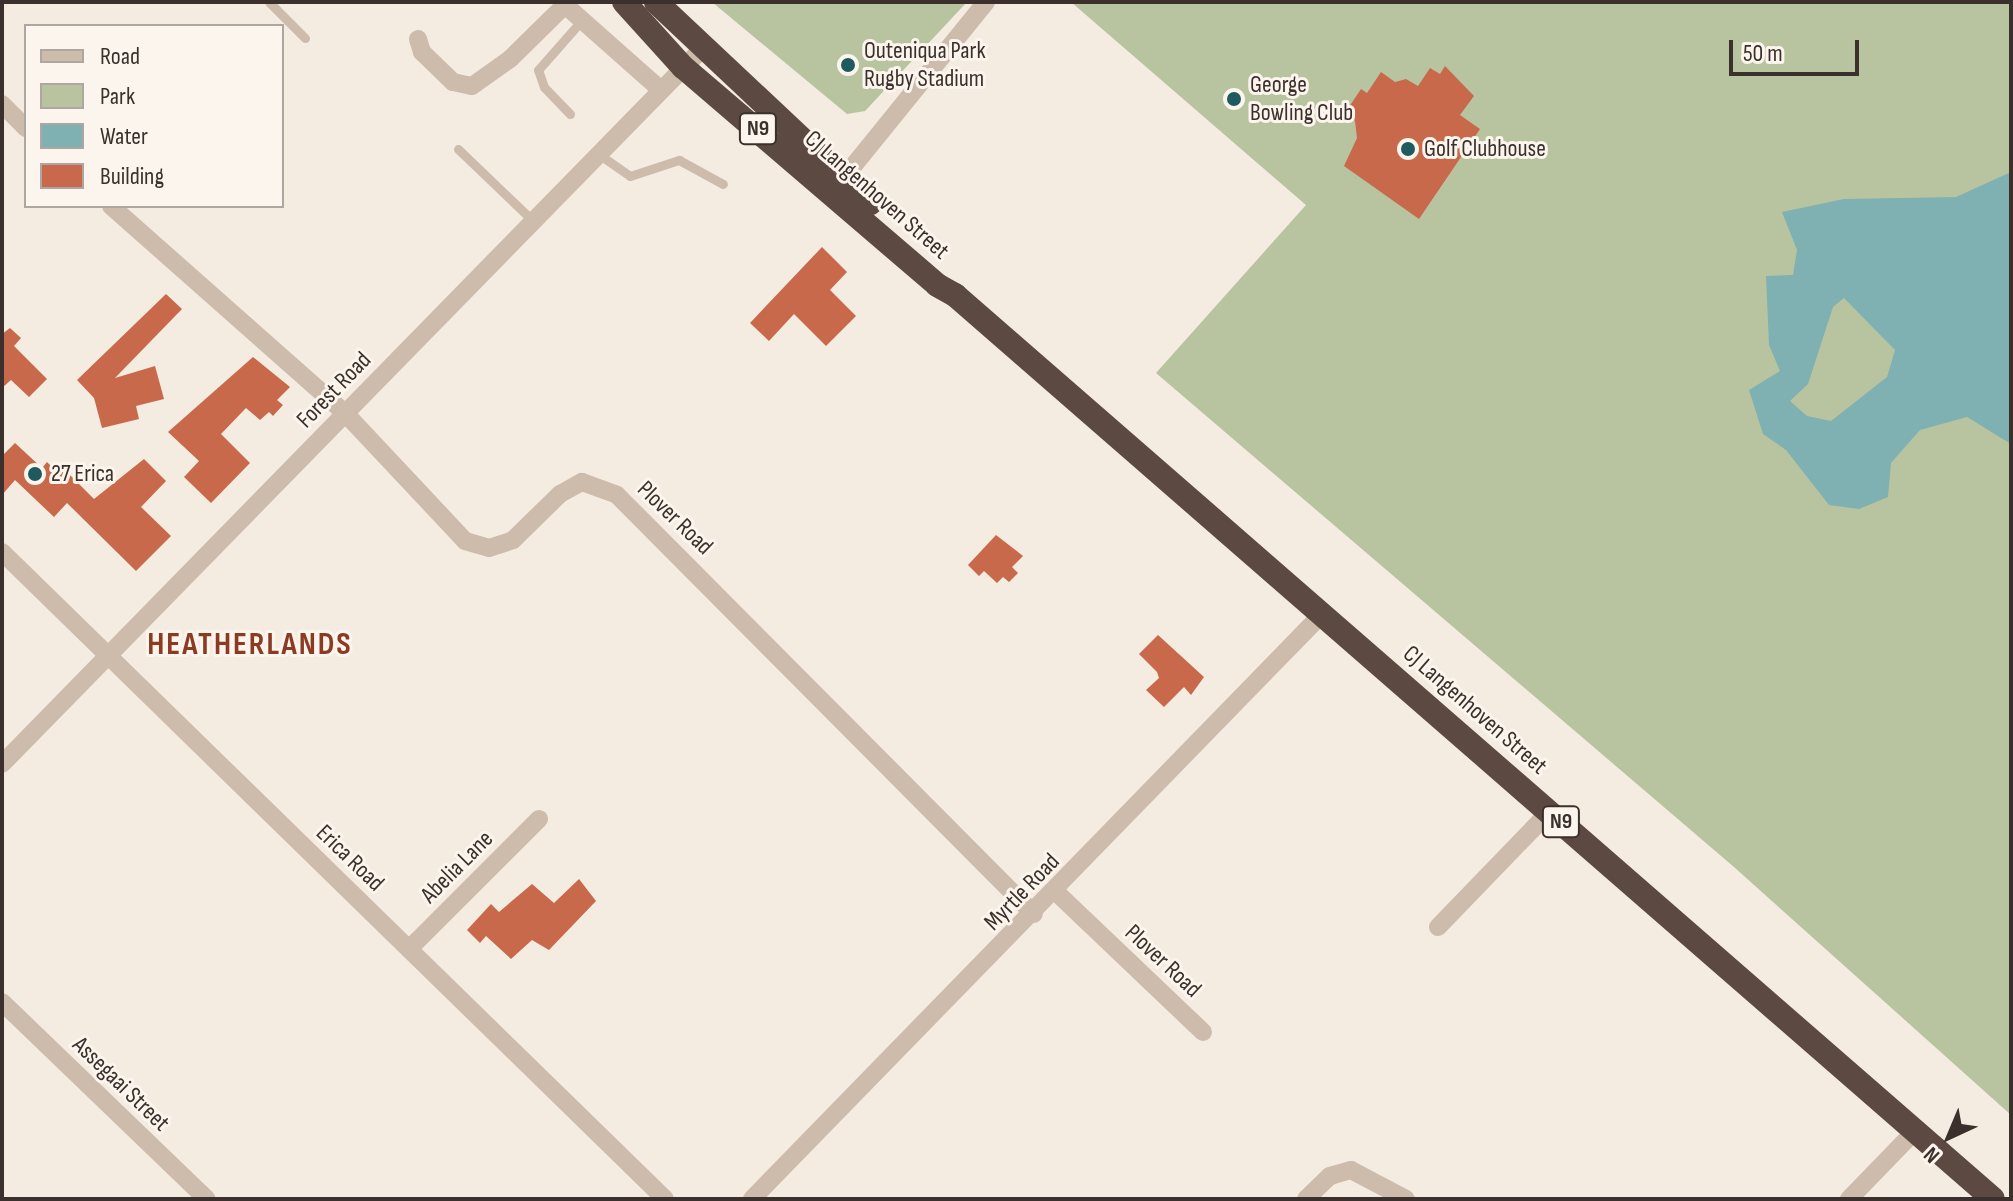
<!DOCTYPE html>
<style>
body{margin:0}
#map{position:relative;width:2013px;height:1201px;overflow:hidden;background:#f4ebe1;font-family:"Sofia Sans Condensed",sans-serif}
div>[style]{position:absolute}
[style*='--x']{left:calc(var(--x)*1px);top:calc(var(--y)*1px);width:calc(var(--w)*1px);rotate:calc(var(--a)*1deg)}
.green>*{inset:0;background:#b8c4a0}
.water>*{inset:0;background:#7fb0b2}
.building>*{inset:0;background:#c8694b}
.lane>*{height:9px;margin:-4.5px;padding:0 4.5px;transform-origin:4.5px;border-radius:4.5px;background:#cdbbac}
.street>*{height:18px;margin:-9px;padding:0 9px;transform-origin:9px;border-radius:9px;background:#cdbbac}
.highway>*{height:24px;margin:-12px;padding:0 12px;transform-origin:12px;border-radius:12px;background:#5c4a42}
.dots>*{width:22px;height:22px;translate:-50% -50%;box-sizing:border-box;border:4px solid #fbf5ee;border-radius:50%}
span{translate:-50% -50%;white-space:nowrap;text-align:center;line-height:1.15;-webkit-text-stroke:6px #fbf5ee;paint-order:stroke}
.shield-label span{padding:2px 6px;background:#fbf5ee;border:2px solid;border-radius:6px;-webkit-text-stroke-width:0}
.shield-label{font-size:22px;color:#3b302b;font-weight:700}
.poi-label{font-size:24px;color:#3b302b}
.left{translate:0 -50%;text-align:left}
.street-label{font-size:24px;color:#3b302b}
.district-label{font-size:32px;color:#8c3b22;font-weight:700;letter-spacing:2px}
.frame{position:absolute;inset:0;border:4px solid #3b302b;pointer-events:none}
.legend{position:absolute;left:24px;top:24px;width:260px;height:184px;box-sizing:border-box;background:#fbf5ee;border:2px solid #aea6a0;margin:0;padding:10px 14px;list-style:none;font-size:24px;color:#3b302b}
.legend li{display:flex;align-items:center;gap:16px;height:40px}
.legend b{width:40px;border:2px solid #aea6a0}
.north{position:absolute;left:1909px;top:1097px;width:80px;height:80px;-webkit-text-stroke:6px #fbf5ee;paint-order:stroke;rotate:224deg;font-size:22px;font-weight:700;line-height:32px;text-align:center;color:#3b302b}
.north::after{content:'';display:block;margin:auto;width:28px;height:36px;background:#3b302b;clip-path:polygon(50% 0,100% 100%,50% 72%,0 100%)}
.scale{position:absolute;left:1729px;top:40px;width:130px;height:36px;box-sizing:border-box;border:4px solid #3b302b;border-top:0;padding-left:10px;font-size:24px;line-height:28px;white-space:nowrap;color:#3b302b;-webkit-text-stroke:6px #fbf5ee;paint-order:stroke}
</style>
<div id="map">
<div class="green">
<i style="clip-path:polygon(712px 2px,967px 2px,865px 111px,847px 114px)"></i>
<i style="clip-path:polygon(1071px 2px,2011px 2px,2011px 1115px,1734px 867px,1156px 373px,1306px 205px)"></i>
</div>
<div class="water">
<i style="clip-path:polygon(evenodd,2011px 172px,2011px 444px,1967px 417px,1920px 430px,1891px 463px,1888px 497px,1859px 509px,1829px 505px,1786px 450px,1763px 434px,1749px 390px,1780px 371px,1769px 345px,1766px 276px,1793px 275px,1797px 250px,1782px 212px,1844px 199px,1956px 197px,2011px 172px,1844px 298px,1895px 350px,1887px 377px,1831px 421px,1807px 416px,1790px 401px,1808px 384px,1833px 307px,1844px 298px)"></i>
</div>
<div class="building">
<i style="clip-path:polygon(1445px 66px,1474px 96px,1460px 115px,1480px 129px,1419px 219px,1344px 166px,1357px 138px,1355px 121px,1345px 113px,1361px 89px,1367px 93px,1381px 72px,1395px 82px,1406px 79px,1418px 86px,1430px 68px,1440px 74px)"></i>
<i style="clip-path:polygon(822px 247px,847px 272px,830px 290px,856px 316px,826px 346px,794px 314px,769px 341px,750px 323px)"></i>
<i style="clip-path:polygon(166px 294px,182px 309px,115px 378px,155px 366px,164px 399px,136px 406px,139px 419px,102px 428px,94px 398px,77px 380px)"></i>
<i style="clip-path:polygon(10px 328px,21px 338px,14px 346px,47px 379px,29px 397px,11px 380px,2px 388px,2px 334px)"></i>
<i style="clip-path:polygon(253px 357px,290px 387px,277px 400px,283px 405px,273px 416px,269px 412px,260px 420px,246px 408px,221px 434px,250px 463px,211px 503px,184px 477px,199px 461px,168px 432px)"></i>
<i style="clip-path:polygon(15px 443px,42px 468px,47px 462px,53px 468px,58px 463px,94px 499px,144px 459px,166px 481px,141px 507px,171px 536px,136px 571px,67px 503px,54px 517px,15px 480px,2px 495px,2px 456px)"></i>
<i style="clip-path:polygon(996px 535px,1023px 556px,1012px 567px,1018px 573px,1009px 582px,1003px 577px,997px 583px,984px 571px,979px 576px,968px 565px)"></i>
<i style="clip-path:polygon(1158px 635px,1204px 677px,1191px 695px,1184px 687px,1164px 707px,1146px 690px,1159px 678px,1157px 672px,1139px 654px)"></i>
<i style="clip-path:polygon(579px 879px,596px 901px,549px 950px,532px 940px,511px 959px,486px 936px,480px 943px,467px 930px,491px 904px,499px 912px,532px 884px,554px 903px)"></i>
</div>
<div class="lane">
<i style="--x:269;--y:2;--w:51;--a:45"></i>
<i style="--x:570;--y:114;--w:37;--a:-134"></i>
<i style="--x:544;--y:87;--w:18;--a:-109"></i>
<i style="--x:538;--y:70;--w:67;--a:-48.7"></i>
<i style="--x:458;--y:149;--w:103;--a:43.8"></i>
<i style="--x:597;--y:153;--w:40;--a:34.9"></i>
<i style="--x:630;--y:176;--w:52;--a:-18.1"></i>
<i style="--x:679;--y:160;--w:50;--a:28.6"></i>
</div>
<div class="street">
<i style="--x:418;--y:39;--w:14;--a:73"></i>
<i style="--x:422;--y:52;--w:43;--a:44.1"></i>
<i style="--x:453;--y:82;--w:19;--a:12"></i>
<i style="--x:472;--y:86;--w:47;--a:-35.4"></i>
<i style="--x:510;--y:59;--w:77;--a:-44.5"></i>
<i style="--x:565;--y:5;--w:127;--a:41.5"></i>
<i style="--x:2;--y:104;--w:34;--a:45"></i>
<i style="--x:837;--y:186;--w:237;--a:-51"></i>
<i style="--x:111;--y:206;--w:312;--a:41.5"></i>
<i style="--x:345;--y:413;--w:175;--a:46.8"></i>
<i style="--x:465;--y:541;--w:25;--a:16"></i>
<i style="--x:489;--y:548;--w:25;--a:-18"></i>
<i style="--x:513;--y:540;--w:66;--a:-44.4"></i>
<i style="--x:560;--y:494;--w:25;--a:-29"></i>
<i style="--x:582;--y:482;--w:37;--a:20"></i>
<i style="--x:617;--y:495;--w:591;--a:45.14"></i>
<i style="--x:2;--y:552;--w:926;--a:44.3"></i>
<i style="--x:2;--y:764;--w:999;--a:-45.61"></i>
<i style="--x:1056;--y:892;--w:203;--a:43.6"></i>
<i style="--x:1438;--y:927;--w:160;--a:-46"></i>
<i style="--x:409;--y:949;--w:184;--a:-45"></i>
<i style="--x:2;--y:1002;--w:284;--a:43.9"></i>
<i style="--x:752;--y:1199;--w:817;--a:-45.74"></i>
<i style="--x:1306;--y:1199;--w:33;--a:-44"></i>
<i style="--x:1330;--y:1176;--w:22;--a:-16"></i>
<i style="--x:1351;--y:1170;--w:62;--a:27.8"></i>
<i style="--x:1849;--y:1199;--w:95;--a:-45.9"></i>
</div>
<div class="highway">
<i style="--x:624;--y:2;--w:88;--a:47.8"></i>
<i style="--x:683;--y:67;--w:335;--a:40.6"></i>
<i style="--x:937;--y:285;--w:21;--a:29"></i>
<i style="--x:955;--y:295;--w:1376;--a:41.05"></i>
<i style="--x:656;--y:2;--w:294;--a:43.2"></i>
</div>
<div class="dots">
<i style="left:848px;top:65px;background:#1f5a5e"></i>
<i style="left:1234px;top:99px;background:#1f5a5e"></i>
<i style="left:1408px;top:149px;background:#1f5a5e"></i>
<i style="left:35px;top:474px;background:#1f5a5e"></i>
</div>
<div class="shield-label">
<span style="left:758px;top:129px">N9</span>
<span style="left:1561px;top:822px">N9</span>
</div>
<div class="poi-label">
<span class="left" style="left:864px;top:65px">Outeniqua Park<br>Rugby Stadium</span>
<span class="left" style="left:1250px;top:99px">George<br>Bowling Club</span>
<span class="left" style="left:1424px;top:149px">Golf Clubhouse</span>
<span class="left" style="left:51px;top:474px">27 Erica</span>
</div>
<div class="street-label">
<span style="left:877px;top:195px;rotate:41deg">CJ Langenhoven Street</span>
<span style="left:334px;top:390px;rotate:-46deg">Forest Road</span>
<span style="left:675px;top:518px;rotate:44deg">Plover Road</span>
<span style="left:1475px;top:710px;rotate:41deg">CJ Langenhoven Street</span>
<span style="left:350px;top:858px;rotate:44deg">Erica Road</span>
<span style="left:457px;top:867px;rotate:-45deg">Abelia Lane</span>
<span style="left:1022px;top:892px;rotate:-46deg">Myrtle Road</span>
<span style="left:1163px;top:961px;rotate:43deg">Plover Road</span>
<span style="left:121px;top:1084px;rotate:44deg">Assegaai Street</span>
</div>
<div class="district-label">
<span style="left:250px;top:645px">HEATHERLANDS</span>
</div>
<div class="frame"></div>
<ul class="legend">
<li><b style="height:10px;background:#cdbbac"></b>Road</li>
<li><b style="height:22px;background:#b8c4a0"></b>Park</li>
<li><b style="height:22px;background:#7fb0b2"></b>Water</li>
<li><b style="height:22px;background:#c8694b"></b>Building</li>
</ul>
<div class="north">N</div>
<div class="scale">50 m</div>
</div>
